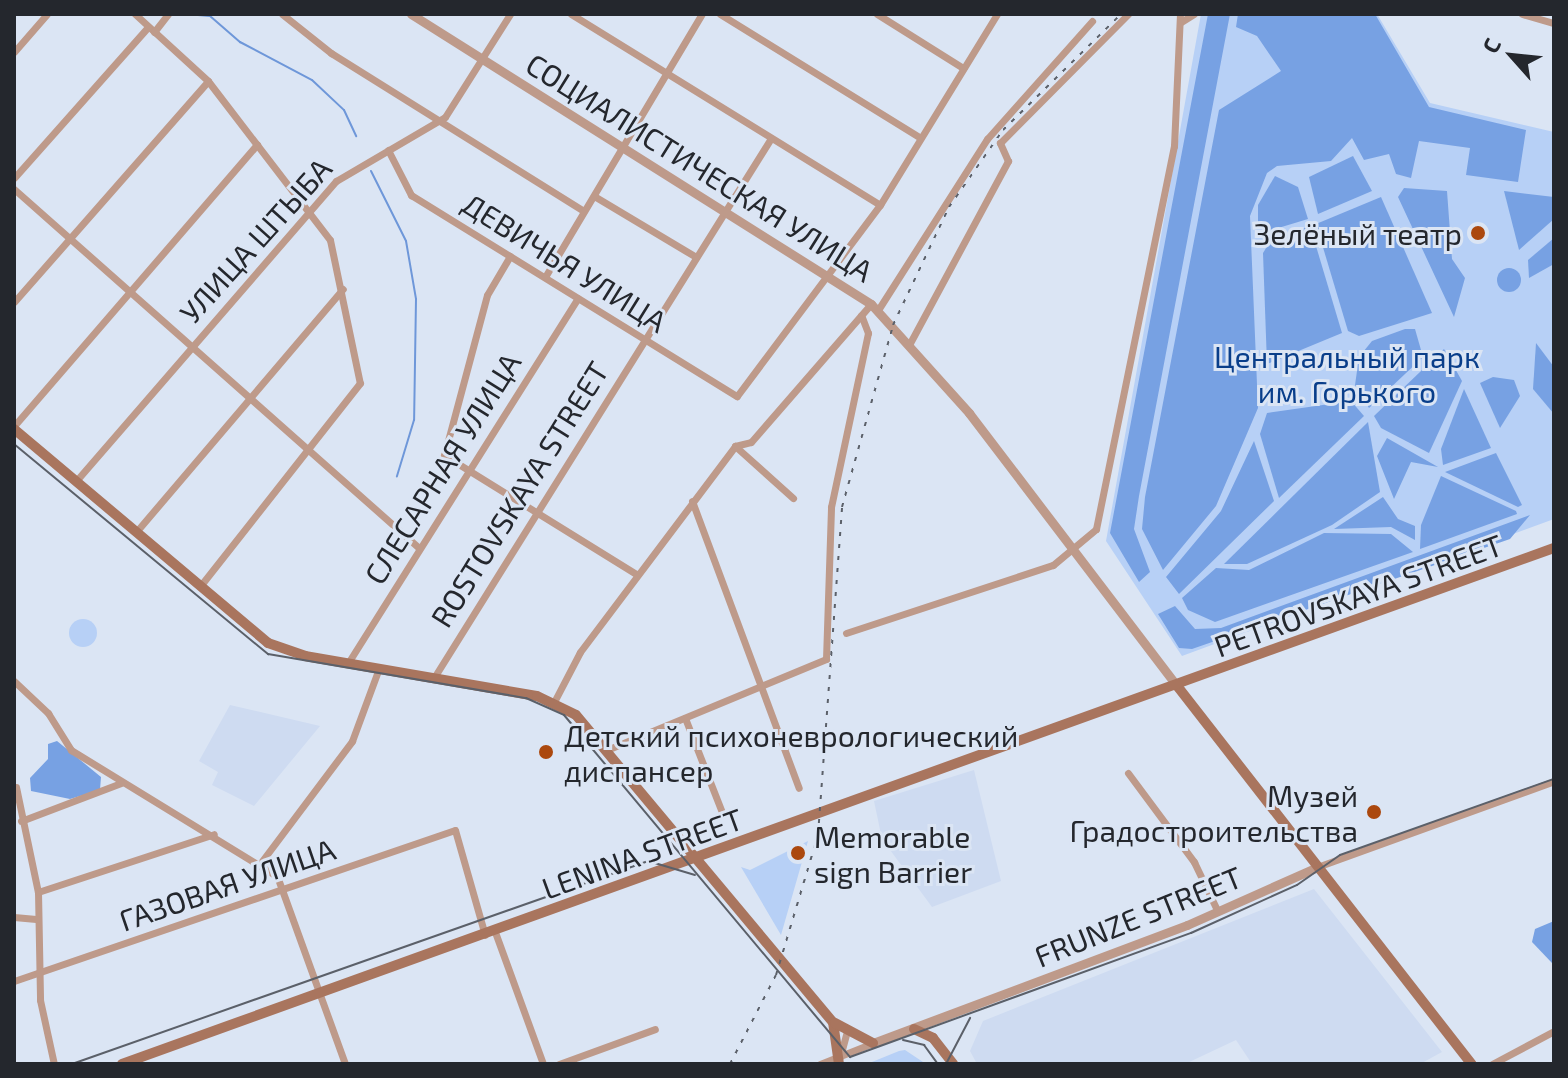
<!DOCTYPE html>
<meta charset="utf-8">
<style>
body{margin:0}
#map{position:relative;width:1568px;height:1078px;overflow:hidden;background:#dbe5f4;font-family:"Exo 2",sans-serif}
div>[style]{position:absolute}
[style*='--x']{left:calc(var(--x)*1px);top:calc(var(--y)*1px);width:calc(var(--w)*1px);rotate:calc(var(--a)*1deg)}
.built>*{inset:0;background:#cedbf1}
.green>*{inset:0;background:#b7d0f6}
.round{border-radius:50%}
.forest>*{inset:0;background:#77a1e3}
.stream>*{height:2px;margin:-1px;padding:0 1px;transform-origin:1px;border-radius:1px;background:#6e97d9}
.minor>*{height:7px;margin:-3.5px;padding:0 3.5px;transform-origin:3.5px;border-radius:3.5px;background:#be9a8a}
.tertiary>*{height:9px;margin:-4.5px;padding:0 4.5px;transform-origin:4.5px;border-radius:4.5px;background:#be9a8a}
.secondary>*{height:10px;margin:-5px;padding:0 5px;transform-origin:5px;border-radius:5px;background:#a9755e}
.tram>*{height:2px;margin:-1px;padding:0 1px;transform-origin:1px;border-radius:1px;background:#5b6069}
.rail>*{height:2px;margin-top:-1px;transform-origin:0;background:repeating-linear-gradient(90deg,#5b6069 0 4px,transparent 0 12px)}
.dots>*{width:22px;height:22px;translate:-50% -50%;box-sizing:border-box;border:4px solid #dbe5f4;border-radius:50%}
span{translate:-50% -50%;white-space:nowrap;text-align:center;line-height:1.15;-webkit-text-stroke:6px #dbe5f4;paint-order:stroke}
.street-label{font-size:30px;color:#24272d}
.poi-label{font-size:30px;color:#24272d}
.right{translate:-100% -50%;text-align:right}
.left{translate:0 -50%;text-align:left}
.park-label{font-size:30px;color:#093e8a}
.frame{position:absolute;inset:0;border:16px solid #24272d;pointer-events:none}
.north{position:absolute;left:1472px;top:16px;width:80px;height:80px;-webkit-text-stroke:6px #dbe5f4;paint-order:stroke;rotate:297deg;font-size:22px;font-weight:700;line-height:32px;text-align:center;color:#24272d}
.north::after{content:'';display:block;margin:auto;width:28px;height:36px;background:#24272d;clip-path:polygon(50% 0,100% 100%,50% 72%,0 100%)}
</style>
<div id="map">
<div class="built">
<i style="clip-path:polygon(230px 705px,320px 726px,254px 806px,212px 785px,218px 772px,199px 761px)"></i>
<i style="clip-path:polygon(974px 770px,1001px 881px,932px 907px,882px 839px,874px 801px)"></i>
<i style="clip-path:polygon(1314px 889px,1442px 1052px,1420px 1064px,1252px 1064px,1236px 1040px,1185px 1064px,977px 1064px,970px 1051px,983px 1021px)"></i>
</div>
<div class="green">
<i style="clip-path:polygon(1201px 14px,1377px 14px,1430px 103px,1554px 132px,1554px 519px,1182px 656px,1106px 541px)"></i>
<i class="round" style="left:69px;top:619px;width:28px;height:28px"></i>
<i style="clip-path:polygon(808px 841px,781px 935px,741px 867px,750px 870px)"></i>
<i style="clip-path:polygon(905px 1050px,926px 1064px,867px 1064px,899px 1051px)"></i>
</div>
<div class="forest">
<i style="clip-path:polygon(1208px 14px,1230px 14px,1139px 496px,1134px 529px,1150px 572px,1139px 582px,1110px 533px)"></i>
<i style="clip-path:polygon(1238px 14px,1375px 14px,1429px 107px,1526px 130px,1518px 182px,1466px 175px,1470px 148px,1419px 141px,1411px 178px,1396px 174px,1389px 154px,1364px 160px,1352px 138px,1331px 161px,1277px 166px,1267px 173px,1250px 216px,1258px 408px,1216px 506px,1163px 570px,1142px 529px,1145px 497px,1219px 110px,1281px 71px,1257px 36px,1236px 27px)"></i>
<i style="clip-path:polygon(1353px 156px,1372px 191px,1318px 214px,1309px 177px)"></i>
<i style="clip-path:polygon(1275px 176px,1298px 187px,1308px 219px,1268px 231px,1258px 225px,1258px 205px)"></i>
<i style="clip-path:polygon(1404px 188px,1447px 191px,1452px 259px,1465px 278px,1454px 317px,1398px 197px)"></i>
<i style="clip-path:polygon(1504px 191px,1554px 197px,1554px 219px,1519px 250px)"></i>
<i style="clip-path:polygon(1381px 197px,1432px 313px,1359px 336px,1348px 331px,1316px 224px)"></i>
<i style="clip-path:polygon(1310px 226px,1342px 333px,1267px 364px,1263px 253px,1271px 240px)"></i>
<i style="clip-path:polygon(1554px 238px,1554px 264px,1529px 278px,1528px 260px)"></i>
<i class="round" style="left:1497px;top:268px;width:24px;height:24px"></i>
<i style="clip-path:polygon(1405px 329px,1415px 329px,1423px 357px,1369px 408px,1355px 385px,1359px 357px,1372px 341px)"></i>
<i style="clip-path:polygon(1536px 343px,1554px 367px,1554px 414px,1533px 389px)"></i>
<i style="clip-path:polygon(1444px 349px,1462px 381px,1429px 453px,1381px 428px,1374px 416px)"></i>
<i style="clip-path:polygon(1493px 377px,1514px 380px,1520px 396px,1500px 428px,1480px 383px)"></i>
<i style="clip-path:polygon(1464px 389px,1491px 448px,1443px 465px,1441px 449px)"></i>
<i style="clip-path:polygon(1351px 401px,1364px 416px,1279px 498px,1260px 434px,1267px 413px)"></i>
<i style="clip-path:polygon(1368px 422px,1380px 492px,1332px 525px,1247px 564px,1224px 564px)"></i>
<i style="clip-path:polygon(1387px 438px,1438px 467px,1411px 462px,1394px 499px,1377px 456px)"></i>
<i style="clip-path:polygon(1254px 441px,1274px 501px,1179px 594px,1166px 577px,1221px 511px)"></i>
<i style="clip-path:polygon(1496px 453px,1522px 505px,1518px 507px,1445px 472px)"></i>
<i style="clip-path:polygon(1441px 476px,1516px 511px,1517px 514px,1420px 549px,1421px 525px)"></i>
<i style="clip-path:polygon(1383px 497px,1398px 519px,1415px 526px,1415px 540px,1391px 527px,1334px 529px)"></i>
<i style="clip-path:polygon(1530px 515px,1510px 539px,1192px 649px,1179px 648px,1158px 614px,1175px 606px,1195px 629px,1221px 628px)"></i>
<i style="clip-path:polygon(1324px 533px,1391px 534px,1413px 552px,1215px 622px,1188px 610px,1182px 598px,1216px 568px,1249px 570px)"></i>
<i style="clip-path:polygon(57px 741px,101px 777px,100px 790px,70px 799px,31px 791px,30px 778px,48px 759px,48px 744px)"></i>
<i style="clip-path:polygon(1554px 921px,1554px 962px,1552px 963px,1532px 942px,1535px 929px)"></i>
</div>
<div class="stream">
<i style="--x:186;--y:14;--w:24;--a:5"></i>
<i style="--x:210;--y:16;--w:40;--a:41"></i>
<i style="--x:240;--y:42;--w:81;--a:27.8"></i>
<i style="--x:312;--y:80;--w:44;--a:43.2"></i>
<i style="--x:344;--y:110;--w:29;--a:65"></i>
<i style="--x:371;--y:171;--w:78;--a:63.4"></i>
<i style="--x:406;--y:241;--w:59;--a:80.2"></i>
<i style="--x:416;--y:299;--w:121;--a:90.9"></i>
<i style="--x:414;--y:420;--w:59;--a:106.9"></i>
</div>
<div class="minor">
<i style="--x:135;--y:14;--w:99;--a:42.5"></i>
<i style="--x:208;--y:81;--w:200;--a:52.5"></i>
<i style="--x:330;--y:240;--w:146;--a:78.2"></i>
<i style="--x:360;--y:383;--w:258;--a:128.2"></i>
<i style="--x:282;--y:14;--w:63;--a:38.5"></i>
<i style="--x:331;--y:53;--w:298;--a:32"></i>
<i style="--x:571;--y:14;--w:363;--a:31.7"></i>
<i style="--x:720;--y:14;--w:234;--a:31.7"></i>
<i style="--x:877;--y:14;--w:102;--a:32.1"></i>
<i style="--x:1522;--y:14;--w:33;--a:16"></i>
<i style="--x:1181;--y:22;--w:15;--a:-32"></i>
<i style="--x:154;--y:32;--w:23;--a:-52"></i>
<i style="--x:14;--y:52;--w:50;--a:-49"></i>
<i style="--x:388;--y:150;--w:51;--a:62.9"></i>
<i style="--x:411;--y:195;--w:383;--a:31.7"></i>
<i style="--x:737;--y:396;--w:239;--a:-53.2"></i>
<i style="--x:880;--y:205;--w:224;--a:-58.5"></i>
<i style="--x:14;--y:178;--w:202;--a:-48.4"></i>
<i style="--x:14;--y:189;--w:541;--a:41.55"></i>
<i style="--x:594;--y:196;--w:119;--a:30.9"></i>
<i style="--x:510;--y:256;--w:45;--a:120.5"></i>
<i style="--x:487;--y:295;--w:166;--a:105"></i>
<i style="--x:444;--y:455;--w:226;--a:31.8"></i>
<i style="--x:545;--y:277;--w:306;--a:-59.2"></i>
<i style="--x:14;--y:302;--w:294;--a:-48.7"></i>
<i style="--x:878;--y:310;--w:203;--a:-57.5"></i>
<i style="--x:987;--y:139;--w:158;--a:-48.3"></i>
<i style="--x:910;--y:343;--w:207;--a:-61.7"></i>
<i style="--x:1008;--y:161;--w:20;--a:-114"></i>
<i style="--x:1000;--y:143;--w:182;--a:-45.2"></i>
<i style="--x:14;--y:426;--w:372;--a:-49.2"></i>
<i style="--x:735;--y:446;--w:78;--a:41.9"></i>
<i style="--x:76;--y:481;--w:397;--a:-49.1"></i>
<i style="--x:336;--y:181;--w:126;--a:-30.4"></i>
<i style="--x:445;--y:117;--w:122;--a:-57.7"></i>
<i style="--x:692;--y:501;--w:306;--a:69.6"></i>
<i style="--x:136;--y:532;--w:319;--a:-49.6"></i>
<i style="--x:846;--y:633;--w:218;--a:-18.2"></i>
<i style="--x:1053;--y:565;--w:56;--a:-39.9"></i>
<i style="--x:1096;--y:529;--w:391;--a:-78.5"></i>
<i style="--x:1174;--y:146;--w:132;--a:-87.4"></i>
<i style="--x:348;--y:663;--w:431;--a:-57.8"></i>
<i style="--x:435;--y:676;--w:634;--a:-58.01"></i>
<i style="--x:14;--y:681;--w:47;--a:43.3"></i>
<i style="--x:48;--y:713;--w:44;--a:58.1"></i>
<i style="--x:71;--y:750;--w:241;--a:31.5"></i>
<i style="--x:277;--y:876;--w:200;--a:70.1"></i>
<i style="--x:554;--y:702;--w:56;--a:-62.5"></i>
<i style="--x:580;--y:652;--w:258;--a:-53"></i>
<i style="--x:735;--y:446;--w:16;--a:-14"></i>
<i style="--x:751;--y:442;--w:183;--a:-49"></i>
<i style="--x:685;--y:718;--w:104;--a:68.6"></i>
<i style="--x:609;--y:749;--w:235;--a:-22.5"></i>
<i style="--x:826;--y:659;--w:152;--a:-88.1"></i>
<i style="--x:831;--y:507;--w:178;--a:-78"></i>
<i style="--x:868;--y:333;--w:19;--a:-111"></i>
<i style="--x:1128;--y:773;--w:111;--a:53.4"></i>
<i style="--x:1194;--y:862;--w:55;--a:64.4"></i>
<i style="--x:16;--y:787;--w:107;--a:78.2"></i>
<i style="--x:38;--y:892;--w:108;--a:88.9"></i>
<i style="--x:40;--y:1000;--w:66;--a:77.7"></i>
<i style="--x:21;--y:821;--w:107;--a:-20.8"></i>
<i style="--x:262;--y:861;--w:150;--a:-53.1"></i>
<i style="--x:352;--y:741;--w:78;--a:-69.7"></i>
<i style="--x:1317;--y:867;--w:252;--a:-19.9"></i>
<i style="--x:38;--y:892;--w:185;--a:-18.2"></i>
<i style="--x:14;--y:917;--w:22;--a:5"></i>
<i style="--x:495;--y:932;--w:140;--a:70"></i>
<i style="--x:14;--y:981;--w:466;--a:-18.9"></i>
<i style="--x:455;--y:830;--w:109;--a:74.1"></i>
<i style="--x:840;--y:1057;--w:24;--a:-75"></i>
<i style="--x:559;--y:1064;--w:102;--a:-20"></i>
<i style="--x:820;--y:1064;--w:57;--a:-21.6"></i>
<i style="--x:1492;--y:1064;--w:70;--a:-28"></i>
</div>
<div class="tertiary">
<i style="--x:411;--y:14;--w:544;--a:32.23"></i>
<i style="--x:871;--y:304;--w:147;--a:48"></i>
<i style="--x:969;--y:413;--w:345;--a:52.7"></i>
<i style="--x:873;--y:1043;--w:335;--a:-20.6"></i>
<i style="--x:1187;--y:925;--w:140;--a:-24"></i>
</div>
<div class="secondary">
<i style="--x:14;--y:429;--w:332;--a:40.1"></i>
<i style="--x:268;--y:643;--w:39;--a:19"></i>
<i style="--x:305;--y:656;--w:235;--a:9.8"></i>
<i style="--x:537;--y:696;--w:43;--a:26"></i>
<i style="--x:576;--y:715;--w:400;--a:50.1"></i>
<i style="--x:833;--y:1022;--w:42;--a:81.9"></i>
<i style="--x:1178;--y:687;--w:478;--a:52.1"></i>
<i style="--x:835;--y:1023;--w:43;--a:27.8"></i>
<i style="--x:914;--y:1029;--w:21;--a:25"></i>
<i style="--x:933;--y:1038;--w:33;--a:52"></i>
<i style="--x:122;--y:1064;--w:1522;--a:-19.82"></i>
</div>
<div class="tram">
<i style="--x:14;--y:444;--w:330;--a:39.6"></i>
<i style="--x:268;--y:654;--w:262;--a:9.7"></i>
<i style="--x:526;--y:698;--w:42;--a:24.1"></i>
<i style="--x:564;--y:715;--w:446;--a:50.1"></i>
<i style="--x:850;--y:1057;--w:363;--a:-20"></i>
<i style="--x:1191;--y:933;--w:116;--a:-24.4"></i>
<i style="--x:1297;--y:885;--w:52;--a:-34.9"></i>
<i style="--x:1340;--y:855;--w:227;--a:-19.6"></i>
<i style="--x:903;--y:1040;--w:22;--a:13"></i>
<i style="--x:924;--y:1045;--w:24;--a:54"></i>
<i style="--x:72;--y:1064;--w:611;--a:-19.41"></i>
<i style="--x:648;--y:861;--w:49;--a:16.6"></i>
<i style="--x:946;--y:1064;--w:52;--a:-62.4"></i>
</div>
<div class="rail">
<i style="--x:730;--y:1064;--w:100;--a:-62.7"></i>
<i style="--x:776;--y:975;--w:146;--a:-73.3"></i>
<i style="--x:818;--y:835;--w:329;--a:-85.8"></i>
<i style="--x:842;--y:507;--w:189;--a:-74.3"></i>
<i style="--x:893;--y:325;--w:131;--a:-64.6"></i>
<i style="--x:949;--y:207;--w:94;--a:-55"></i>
<i style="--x:1003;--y:130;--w:165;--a:-44.5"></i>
</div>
<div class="dots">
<i style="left:1478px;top:233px;background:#ab480e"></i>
<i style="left:546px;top:752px;background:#ab480e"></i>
<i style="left:1374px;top:812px;background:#ab480e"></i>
<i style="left:798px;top:853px;background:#ab480e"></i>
</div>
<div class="street-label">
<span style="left:700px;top:167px;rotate:32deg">СОЦИАЛИСТИЧЕСКАЯ УЛИЦА</span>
<span style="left:255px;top:240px;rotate:-48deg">УЛИЦА ШТЫБА</span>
<span style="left:565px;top:262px;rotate:32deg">ДЕВИЧЬЯ УЛИЦА</span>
<span style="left:442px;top:468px;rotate:-58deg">СЛЕСАРНАЯ УЛИЦА</span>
<span style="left:519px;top:494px;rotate:-58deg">ROSTOVSKAYA STREET</span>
<span style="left:1358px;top:595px;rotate:-20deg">PETROVSKAYA STREET</span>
<span style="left:642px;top:853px;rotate:-20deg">LENINA STREET</span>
<span style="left:227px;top:884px;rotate:-19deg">ГАЗОВАЯ УЛИЦА</span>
<span style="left:1138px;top:916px;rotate:-22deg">FRUNZE STREET</span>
</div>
<div class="poi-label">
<span class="right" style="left:1462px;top:233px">Зелёный театр</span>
<span class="left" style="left:564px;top:752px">Детский психоневрологический<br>диспансер</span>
<span class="right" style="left:1358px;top:812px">Музей<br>Градостроительства</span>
<span class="left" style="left:814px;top:853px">Memorable<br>sign Barrier</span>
</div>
<div class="park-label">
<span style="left:1347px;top:373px">Центральный парк<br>им. Горького</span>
</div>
<div class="frame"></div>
<div class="north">С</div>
</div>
